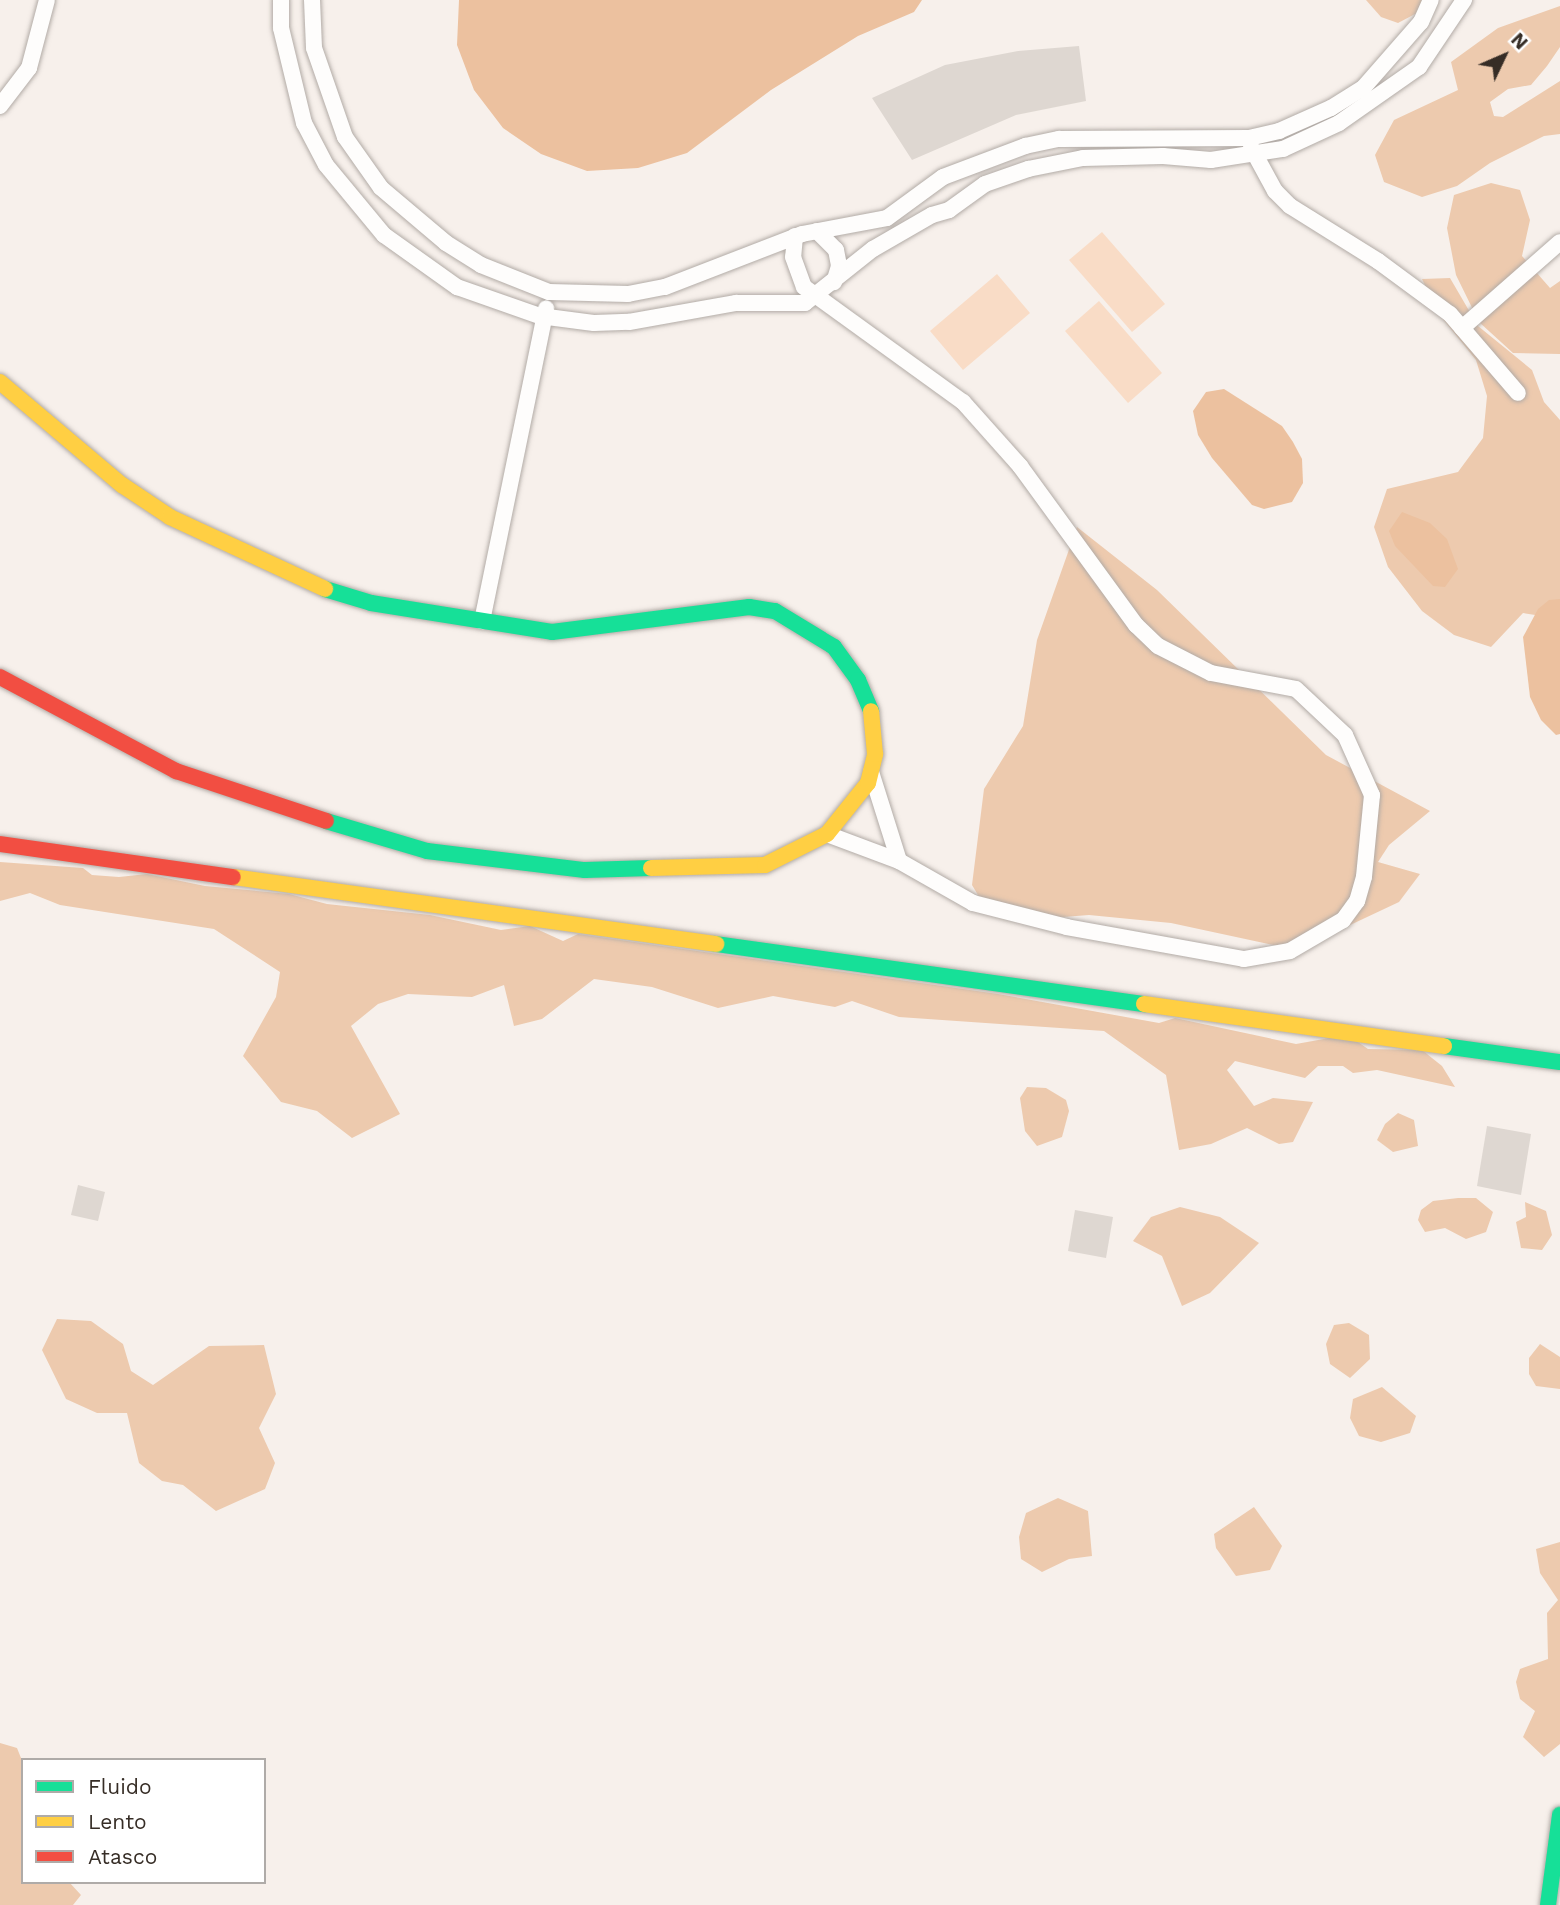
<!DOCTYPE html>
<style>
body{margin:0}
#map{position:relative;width:1560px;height:1905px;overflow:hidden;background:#f7f0eb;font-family:"Work Sans",sans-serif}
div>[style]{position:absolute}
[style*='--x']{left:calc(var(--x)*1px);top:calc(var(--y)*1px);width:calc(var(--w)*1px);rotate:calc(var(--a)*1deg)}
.green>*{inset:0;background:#f9dcc6}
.forest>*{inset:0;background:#edcaae}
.water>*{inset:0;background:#ecc19f}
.building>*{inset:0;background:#ded7d1}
.roads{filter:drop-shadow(0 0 2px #b2aba6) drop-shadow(0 0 2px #b2aba6)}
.street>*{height:16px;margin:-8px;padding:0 8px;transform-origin:8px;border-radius:8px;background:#fefdfc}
.fast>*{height:16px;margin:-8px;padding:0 8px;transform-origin:8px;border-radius:8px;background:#16e098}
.slow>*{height:16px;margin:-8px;padding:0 8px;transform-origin:8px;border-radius:8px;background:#ffcf43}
.jam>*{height:16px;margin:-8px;padding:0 8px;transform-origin:8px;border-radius:8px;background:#f24e42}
span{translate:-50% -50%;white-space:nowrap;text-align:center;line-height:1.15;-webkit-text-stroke:5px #fff;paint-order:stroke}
.legend{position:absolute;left:21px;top:1758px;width:245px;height:126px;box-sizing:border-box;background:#fff;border:2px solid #afaba8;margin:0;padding:9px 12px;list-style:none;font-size:21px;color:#362d26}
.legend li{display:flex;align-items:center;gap:14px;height:35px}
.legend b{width:35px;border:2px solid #afaba8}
.north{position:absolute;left:1469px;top:21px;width:70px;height:70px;-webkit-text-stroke:5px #fff;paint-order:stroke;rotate:46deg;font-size:19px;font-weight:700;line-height:28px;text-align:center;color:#362d26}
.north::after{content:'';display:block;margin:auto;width:24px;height:32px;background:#362d26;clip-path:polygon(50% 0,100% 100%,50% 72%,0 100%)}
</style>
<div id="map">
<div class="green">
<i style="clip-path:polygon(1102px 232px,1165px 304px,1132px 332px,1069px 260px)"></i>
<i style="clip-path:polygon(997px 274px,1030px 313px,963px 370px,930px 331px)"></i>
<i style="clip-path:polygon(1099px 301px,1162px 373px,1128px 403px,1065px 331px)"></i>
</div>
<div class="forest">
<i style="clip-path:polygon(1366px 0,1433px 0,1434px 4px,1398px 23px,1381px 17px)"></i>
<i style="clip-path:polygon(1560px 6px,1560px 47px,1547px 66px,1531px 85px,1508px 89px,1490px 102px,1494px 116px,1503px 117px,1560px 81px,1560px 134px,1544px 136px,1490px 163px,1457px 186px,1422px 197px,1384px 182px,1375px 155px,1394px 120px,1458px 90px,1451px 62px,1498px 28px)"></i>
<i style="clip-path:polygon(1491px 183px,1520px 190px,1530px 220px,1522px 256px,1550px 288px,1560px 281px,1560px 354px,1513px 353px,1479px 322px,1456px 275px,1447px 228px,1454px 195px)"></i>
<i style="clip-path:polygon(1450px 278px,1478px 326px,1532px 370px,1544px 402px,1560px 420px,1560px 632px,1548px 617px,1523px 613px,1491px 647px,1454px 635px,1422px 611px,1388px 567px,1374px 527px,1387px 489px,1458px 472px,1483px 438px,1487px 396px,1476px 360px,1438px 313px,1422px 279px)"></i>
<i style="clip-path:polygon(1077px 527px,1157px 590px,1326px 755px,1430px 811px,1389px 845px,1378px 862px,1420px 874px,1399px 902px,1297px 950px,1171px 923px,1089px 915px,1038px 919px,987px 910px,972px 885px,984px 789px,1023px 726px,1037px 640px)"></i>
<i style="clip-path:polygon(0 862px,83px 868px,92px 875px,119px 877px,147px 874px,205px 886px,289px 894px,327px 904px,430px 915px,501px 930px,530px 926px,563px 941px,578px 934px,998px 994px,1159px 1023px,1175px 1018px,1296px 1044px,1335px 1037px,1355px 1040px,1368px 1049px,1422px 1050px,1442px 1066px,1455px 1087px,1377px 1070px,1353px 1073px,1343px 1066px,1318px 1066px,1305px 1078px,1235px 1061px,1227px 1070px,1254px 1106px,1273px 1098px,1313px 1102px,1293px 1142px,1279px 1144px,1247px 1128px,1211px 1144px,1179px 1150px,1166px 1075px,1104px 1031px,899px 1017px,852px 1001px,835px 1007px,773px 996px,718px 1008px,652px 987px,594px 979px,542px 1019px,514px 1026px,504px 985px,472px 997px,408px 994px,378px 1004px,351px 1026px,400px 1114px,352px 1138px,317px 1111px,281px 1102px,243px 1056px,276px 997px,280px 972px,214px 929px,60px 905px,30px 893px,0 901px)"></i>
<i style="clip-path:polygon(1027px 1087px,1046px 1088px,1066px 1100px,1069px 1111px,1062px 1137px,1037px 1146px,1025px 1131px,1020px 1098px)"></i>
<i style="clip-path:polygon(1398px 1113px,1414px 1120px,1418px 1146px,1393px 1152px,1377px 1140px,1385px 1124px)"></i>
<i style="clip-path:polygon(1458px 1198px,1476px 1198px,1493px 1212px,1486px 1232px,1466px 1239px,1445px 1228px,1425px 1232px,1418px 1220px,1421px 1210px,1433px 1201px)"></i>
<i style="clip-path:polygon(1525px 1202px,1546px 1211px,1552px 1235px,1542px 1250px,1521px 1248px,1516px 1222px,1526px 1217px)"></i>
<i style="clip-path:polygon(1180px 1207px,1220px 1217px,1259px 1243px,1210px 1293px,1182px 1306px,1162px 1256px,1133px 1241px,1151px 1217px)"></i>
<i style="clip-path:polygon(57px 1319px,91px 1321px,123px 1344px,131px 1371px,153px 1385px,209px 1346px,264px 1345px,276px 1394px,259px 1428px,275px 1463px,265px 1489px,216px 1511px,183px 1485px,162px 1481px,139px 1463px,127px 1413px,97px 1413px,66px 1399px,42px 1350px)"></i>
<i style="clip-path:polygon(1349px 1323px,1369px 1335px,1370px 1359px,1350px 1378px,1330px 1364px,1326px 1344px,1334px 1325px)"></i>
<i style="clip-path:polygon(1540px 1344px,1560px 1357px,1560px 1389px,1536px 1386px,1529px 1374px,1529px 1358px)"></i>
<i style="clip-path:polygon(1382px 1387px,1416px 1416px,1410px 1433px,1381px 1442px,1359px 1436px,1350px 1418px,1353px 1399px)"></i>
<i style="clip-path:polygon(1058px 1498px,1088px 1511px,1092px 1556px,1069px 1559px,1042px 1572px,1021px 1559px,1019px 1537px,1026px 1513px)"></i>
<i style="clip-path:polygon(1254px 1507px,1282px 1546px,1270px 1570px,1236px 1576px,1216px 1548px,1214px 1534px)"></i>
<i style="clip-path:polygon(1560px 1542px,1560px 1744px,1544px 1757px,1523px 1737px,1535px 1711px,1520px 1699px,1516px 1682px,1520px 1669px,1548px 1659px,1547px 1613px,1558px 1600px,1540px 1573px,1536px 1549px)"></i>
<i style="clip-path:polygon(0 1743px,17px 1748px,23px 1763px,23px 1882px,69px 1882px,81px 1895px,73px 1905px,0 1905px)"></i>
</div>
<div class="water">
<i style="clip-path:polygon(459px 0,922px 0,914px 12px,858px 36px,771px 90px,687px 153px,638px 168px,587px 171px,541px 154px,503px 128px,474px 90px,457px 45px)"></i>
<i style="clip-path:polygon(1224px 389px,1282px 426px,1293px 442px,1302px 459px,1303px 483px,1292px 502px,1264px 509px,1252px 505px,1212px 458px,1198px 435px,1193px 411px,1206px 392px)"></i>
<i style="clip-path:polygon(1402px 512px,1430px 523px,1447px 539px,1458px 569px,1445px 587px,1433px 586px,1395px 546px,1389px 531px)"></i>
<i style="clip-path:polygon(1560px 599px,1560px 734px,1556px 735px,1541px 720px,1530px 697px,1523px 637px,1538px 609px,1549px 600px)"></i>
</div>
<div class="building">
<i style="clip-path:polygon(1079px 46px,1086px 101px,1016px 115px,912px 160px,872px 98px,945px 65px,1018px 51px)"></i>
<i style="clip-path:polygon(1487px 1126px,1531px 1134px,1521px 1195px,1477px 1186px)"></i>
<i style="clip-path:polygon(78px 1185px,105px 1192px,98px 1221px,71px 1215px)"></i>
<i style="clip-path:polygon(1075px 1210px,1113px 1217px,1106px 1258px,1068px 1251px)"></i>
</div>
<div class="roads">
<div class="street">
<i style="--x:281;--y:0;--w:28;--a:90"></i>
<i style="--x:281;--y:28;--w:98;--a:76.4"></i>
<i style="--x:304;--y:123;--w:47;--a:62.4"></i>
<i style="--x:326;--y:165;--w:91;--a:50.4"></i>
<i style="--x:384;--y:235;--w:90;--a:35.5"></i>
<i style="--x:457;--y:287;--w:88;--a:19.3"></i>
<i style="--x:540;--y:316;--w:54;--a:7.4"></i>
<i style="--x:594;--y:323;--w:35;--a:-2"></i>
<i style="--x:629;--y:322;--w:109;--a:-10.1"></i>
<i style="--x:736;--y:303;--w:69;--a:0"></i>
<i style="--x:805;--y:303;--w:87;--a:-38.5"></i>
<i style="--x:873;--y:249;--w:68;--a:-30"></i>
<i style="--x:932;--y:215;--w:18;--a:-16"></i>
<i style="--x:949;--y:210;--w:44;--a:-35.8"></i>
<i style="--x:985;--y:184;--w:46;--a:-19.2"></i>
<i style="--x:1028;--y:169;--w:56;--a:-11.3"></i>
<i style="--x:1083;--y:158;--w:80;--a:-1.4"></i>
<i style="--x:1163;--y:156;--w:48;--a:4.8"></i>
<i style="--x:1211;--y:160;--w:73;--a:-8.7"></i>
<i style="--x:1283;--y:149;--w:62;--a:-24.9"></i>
<i style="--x:1339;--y:123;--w:98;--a:-35"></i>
<i style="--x:1419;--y:67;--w:81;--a:-56.1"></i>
<i style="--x:312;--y:0;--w:48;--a:87.6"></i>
<i style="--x:314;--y:48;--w:94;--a:70.8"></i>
<i style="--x:345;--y:137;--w:62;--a:54.8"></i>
<i style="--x:381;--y:188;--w:85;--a:40.2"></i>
<i style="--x:446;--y:243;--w:41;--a:32.2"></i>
<i style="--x:481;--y:265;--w:73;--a:21.7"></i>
<i style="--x:549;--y:292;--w:79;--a:1.5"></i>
<i style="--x:628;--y:294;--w:38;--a:-11"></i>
<i style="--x:665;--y:287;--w:147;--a:-21.1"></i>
<i style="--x:802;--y:234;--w:86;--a:-10.7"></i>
<i style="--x:887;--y:218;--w:69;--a:-36.2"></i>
<i style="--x:943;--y:177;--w:88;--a:-20.7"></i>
<i style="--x:1025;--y:146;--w:35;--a:-12"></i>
<i style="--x:1059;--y:139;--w:190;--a:-0.3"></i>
<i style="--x:1249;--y:138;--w:31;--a:-13"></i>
<i style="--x:1279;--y:131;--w:57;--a:-23.9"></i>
<i style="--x:1331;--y:108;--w:39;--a:-32"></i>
<i style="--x:1364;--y:87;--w:86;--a:-48.8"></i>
<i style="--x:1421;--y:22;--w:24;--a:-66"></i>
<i style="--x:0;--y:106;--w:48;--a:-52.7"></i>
<i style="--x:29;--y:68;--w:70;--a:-75.2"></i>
<i style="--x:1251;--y:147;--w:50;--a:61.4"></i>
<i style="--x:1275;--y:191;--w:21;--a:45"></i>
<i style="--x:1290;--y:206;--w:104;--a:32"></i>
<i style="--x:1378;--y:261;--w:89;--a:36.4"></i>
<i style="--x:1450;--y:314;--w:104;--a:49.3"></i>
<i style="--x:817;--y:231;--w:27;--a:45"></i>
<i style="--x:836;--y:250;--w:16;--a:79"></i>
<i style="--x:839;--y:266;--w:17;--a:107"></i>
<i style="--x:795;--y:236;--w:21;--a:95"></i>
<i style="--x:793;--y:257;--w:32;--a:70"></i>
<i style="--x:804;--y:287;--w:196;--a:35.9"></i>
<i style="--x:963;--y:402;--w:86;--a:48.3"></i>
<i style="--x:1020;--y:466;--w:197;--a:53.9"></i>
<i style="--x:1136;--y:625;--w:30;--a:44"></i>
<i style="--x:1158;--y:646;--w:59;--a:27"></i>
<i style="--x:1211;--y:673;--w:86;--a:10.7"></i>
<i style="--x:1296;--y:689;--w:67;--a:43.2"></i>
<i style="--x:1345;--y:735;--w:66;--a:65.8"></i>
<i style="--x:1372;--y:795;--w:82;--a:95.6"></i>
<i style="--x:1364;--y:877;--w:25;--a:106"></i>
<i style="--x:1357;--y:901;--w:24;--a:126"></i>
<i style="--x:1343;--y:920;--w:61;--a:149.7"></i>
<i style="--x:1290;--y:951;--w:47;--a:170.1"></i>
<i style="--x:1244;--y:959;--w:180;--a:-169.8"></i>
<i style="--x:1067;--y:927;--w:97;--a:-165.7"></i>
<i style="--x:973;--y:903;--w:85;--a:-150.4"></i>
<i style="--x:899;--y:861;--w:77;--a:-159.4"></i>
<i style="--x:1462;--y:328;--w:130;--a:-41.3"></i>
<i style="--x:482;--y:621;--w:319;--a:-78.4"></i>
<i style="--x:871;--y:772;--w:93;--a:72.5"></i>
</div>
<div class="fast">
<i style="--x:325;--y:589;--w:48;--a:16.9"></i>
<i style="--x:371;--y:603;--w:183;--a:9.1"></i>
<i style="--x:552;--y:632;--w:199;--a:-7.2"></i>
<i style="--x:749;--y:607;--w:26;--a:9"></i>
<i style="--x:775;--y:611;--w:69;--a:31.4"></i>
<i style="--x:834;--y:647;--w:41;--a:54"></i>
<i style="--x:858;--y:680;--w:34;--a:67"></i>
<i style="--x:326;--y:821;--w:105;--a:16.5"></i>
<i style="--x:427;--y:851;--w:159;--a:6.9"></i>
<i style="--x:585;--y:870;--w:66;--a:-1.7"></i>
<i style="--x:716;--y:944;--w:432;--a:8"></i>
<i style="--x:1444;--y:1046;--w:117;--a:7.9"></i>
<i style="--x:1548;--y:1905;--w:91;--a:-82.4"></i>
</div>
<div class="slow">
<i style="--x:0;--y:382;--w:160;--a:40.2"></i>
<i style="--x:122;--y:485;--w:58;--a:33.7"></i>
<i style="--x:170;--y:517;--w:171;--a:24.9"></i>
<i style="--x:651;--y:868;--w:114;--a:-1.5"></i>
<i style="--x:765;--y:865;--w:69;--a:-26.6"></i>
<i style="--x:827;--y:834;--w:65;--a:-51.2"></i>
<i style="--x:868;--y:783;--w:30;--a:-76"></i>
<i style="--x:875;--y:754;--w:43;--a:-95.3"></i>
<i style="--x:233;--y:877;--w:488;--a:7.9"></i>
<i style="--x:1144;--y:1004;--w:303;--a:8"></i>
</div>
<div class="jam">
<i style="--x:0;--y:677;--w:200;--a:28.1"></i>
<i style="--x:176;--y:771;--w:158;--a:18.4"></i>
<i style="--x:0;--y:844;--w:235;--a:8.1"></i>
</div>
</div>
<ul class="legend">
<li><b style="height:9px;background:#16e098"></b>Fluido</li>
<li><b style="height:9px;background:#ffcf43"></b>Lento</li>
<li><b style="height:9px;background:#f24e42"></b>Atasco</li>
</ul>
<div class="north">N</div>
</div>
